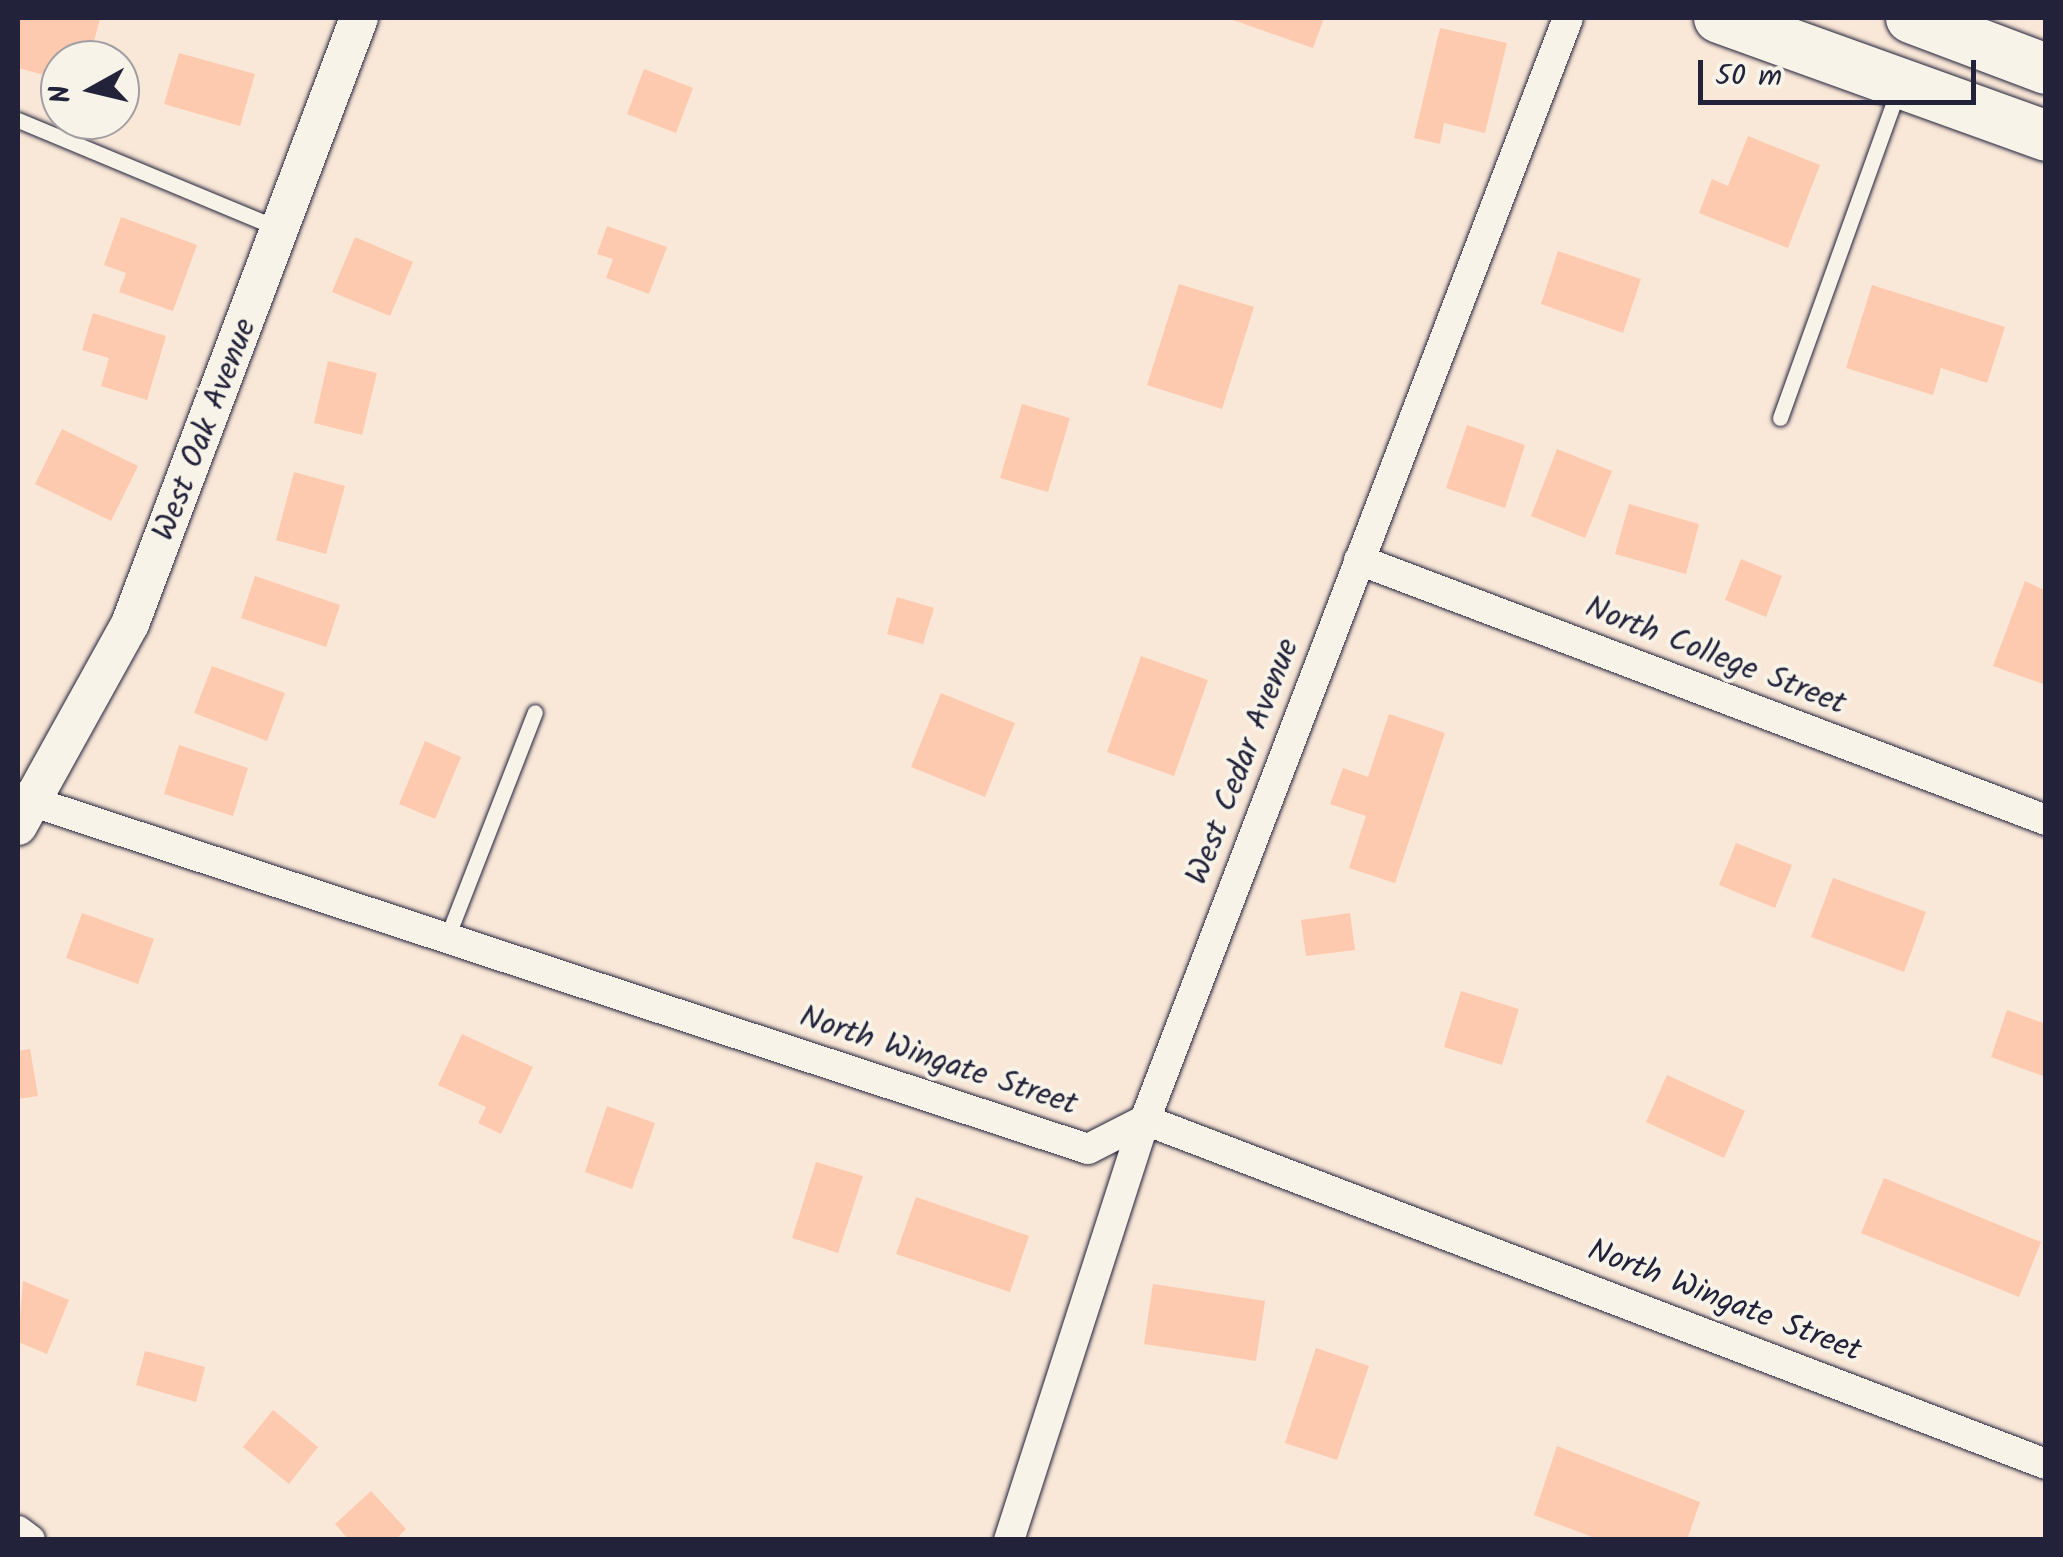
<!DOCTYPE html>
<style>
body{margin:0}
#map{position:relative;width:2063px;height:1557px;overflow:hidden;background:#f9e7d7;font-family:Kalam,sans-serif}
div>[style]{position:absolute}
[style*='--x']{left:calc(var(--x)*1px);top:calc(var(--y)*1px);width:calc(var(--w)*1px);rotate:calc(var(--a)*1deg)}
.building>*{inset:0;background:#fecaaf}
.roads{filter:drop-shadow(0 0 2px #22223b) drop-shadow(0 0 2px #22223b)}
.service>*{height:15px;margin:-7.5px;padding:0 7.5px;transform-origin:7.5px;border-radius:7.5px;background:#f7f3e8}
.minor>*{height:30px;margin:-15px;padding:0 15px;transform-origin:15px;border-radius:15px;background:#f7f3e8}
.tertiary>*{height:38px;margin:-19px;padding:0 19px;transform-origin:19px;border-radius:19px;background:#f7f3e8}
.primary>*{height:50px;margin:-25px;padding:0 25px;transform-origin:25px;border-radius:25px;background:#f7f3e8}
span{translate:-50% -50%;white-space:nowrap;text-align:center;line-height:1.15;-webkit-text-stroke:8px #f7f3e8;paint-order:stroke}
.street-label{font-size:32px;color:#22223b}
.frame{position:absolute;inset:0;border:20px solid #22223b;pointer-events:none}
.north{position:absolute;left:40px;top:40px;width:100px;height:100px;box-sizing:border-box;background:#f7f3e8;border:2px solid #a29fa3;border-radius:50%;rotate:262deg;font-size:28px;font-weight:700;line-height:40px;text-align:center;color:#22223b}
.north::after{content:'';display:block;margin:auto;width:35px;height:45px;background:#22223b;clip-path:polygon(50% 0,100% 100%,50% 72%,0 100%)}
.scale{position:absolute;left:1698px;top:60px;width:278px;height:45px;box-sizing:border-box;border:5px solid #22223b;border-top:0;padding-left:12px;font-size:30px;line-height:35px;white-space:nowrap;color:#22223b;-webkit-text-stroke:8px #f7f3e8;paint-order:stroke}
</style>
<div id="map">
<div class="building">
<i style="clip-path:polygon(18px 18px,100px 19px,89px 60px,60px 60px,60px 79px,18px 68px)"></i>
<i style="clip-path:polygon(1227px 18px,1324px 18px,1313px 48px)"></i>
<i style="clip-path:polygon(1440px 28px,1507px 43px,1485px 133px,1444px 123px,1440px 144px,1414px 138px)"></i>
<i style="clip-path:polygon(179px 53px,255px 74px,240px 126px,164px 104px)"></i>
<i style="clip-path:polygon(644px 69px,693px 88px,676px 133px,627px 114px)"></i>
<i style="clip-path:polygon(1748px 136px,1820px 165px,1788px 248px,1699px 213px,1712px 179px,1728px 186px)"></i>
<i style="clip-path:polygon(121px 217px,197px 245px,173px 311px,119px 292px,126px 273px,104px 265px)"></i>
<i style="clip-path:polygon(607px 226px,667px 247px,649px 294px,606px 278px,613px 259px,597px 254px)"></i>
<i style="clip-path:polygon(355px 237px,413px 262px,390px 316px,332px 292px)"></i>
<i style="clip-path:polygon(1558px 251px,1641px 279px,1623px 333px,1541px 304px)"></i>
<i style="clip-path:polygon(1179px 284px,1254px 307px,1222px 409px,1147px 385px)"></i>
<i style="clip-path:polygon(1872px 285px,2005px 327px,1987px 383px,1941px 368px,1933px 395px,1846px 368px)"></i>
<i style="clip-path:polygon(93px 313px,166px 336px,147px 400px,101px 386px,109px 358px,82px 350px)"></i>
<i style="clip-path:polygon(328px 361px,377px 373px,362px 435px,314px 423px)"></i>
<i style="clip-path:polygon(1022px 404px,1070px 418px,1048px 492px,1000px 478px)"></i>
<i style="clip-path:polygon(1467px 425px,1525px 445px,1505px 508px,1446px 488px)"></i>
<i style="clip-path:polygon(62px 429px,138px 466px,111px 521px,35px 484px)"></i>
<i style="clip-path:polygon(1557px 449px,1612px 471px,1585px 538px,1531px 516px)"></i>
<i style="clip-path:polygon(294px 472px,345px 486px,326px 554px,276px 540px)"></i>
<i style="clip-path:polygon(1629px 504px,1699px 524px,1686px 574px,1615px 554px)"></i>
<i style="clip-path:polygon(1741px 559px,1782px 576px,1766px 617px,1725px 600px)"></i>
<i style="clip-path:polygon(255px 576px,340px 605px,326px 647px,241px 618px)"></i>
<i style="clip-path:polygon(2025px 581px,2046px 591px,2046px 685px,1993px 666px)"></i>
<i style="clip-path:polygon(897px 597px,934px 608px,923px 644px,887px 634px)"></i>
<i style="clip-path:polygon(1141px 656px,1208px 680px,1174px 776px,1107px 752px)"></i>
<i style="clip-path:polygon(212px 666px,285px 693px,267px 741px,194px 713px)"></i>
<i style="clip-path:polygon(941px 693px,1015px 723px,985px 797px,911px 767px)"></i>
<i style="clip-path:polygon(1389px 714px,1445px 733px,1395px 883px,1349px 868px,1366px 816px,1330px 804px,1343px 768px,1368px 777px)"></i>
<i style="clip-path:polygon(425px 741px,461px 757px,435px 819px,399px 804px)"></i>
<i style="clip-path:polygon(179px 745px,248px 768px,233px 816px,164px 794px)"></i>
<i style="clip-path:polygon(1736px 843px,1792px 865px,1775px 908px,1719px 885px)"></i>
<i style="clip-path:polygon(1833px 878px,1926px 912px,1904px 972px,1811px 937px)"></i>
<i style="clip-path:polygon(82px 913px,154px 939px,138px 984px,66px 958px)"></i>
<i style="clip-path:polygon(1350px 913px,1355px 950px,1306px 956px,1301px 920px)"></i>
<i style="clip-path:polygon(1461px 991px,1519px 1009px,1502px 1065px,1444px 1047px)"></i>
<i style="clip-path:polygon(2007px 1010px,2046px 1024px,2046px 1077px,1991px 1057px)"></i>
<i style="clip-path:polygon(462px 1034px,533px 1067px,501px 1134px,478px 1123px,486px 1107px,438px 1085px)"></i>
<i style="clip-path:polygon(30px 1049px,38px 1096px,18px 1099px,18px 1051px)"></i>
<i style="clip-path:polygon(1667px 1075px,1745px 1111px,1724px 1158px,1646px 1122px)"></i>
<i style="clip-path:polygon(607px 1106px,655px 1123px,632px 1189px,585px 1172px)"></i>
<i style="clip-path:polygon(816px 1162px,863px 1176px,838px 1253px,792px 1238px)"></i>
<i style="clip-path:polygon(1884px 1178px,2041px 1242px,2019px 1297px,1861px 1233px)"></i>
<i style="clip-path:polygon(916px 1197px,1029px 1236px,1010px 1292px,896px 1254px)"></i>
<i style="clip-path:polygon(23px 1281px,69px 1300px,47px 1354px,18px 1342px)"></i>
<i style="clip-path:polygon(1153px 1284px,1265px 1301px,1256px 1361px,1144px 1344px)"></i>
<i style="clip-path:polygon(1316px 1348px,1369px 1366px,1337px 1460px,1285px 1443px)"></i>
<i style="clip-path:polygon(145px 1351px,205px 1367px,196px 1402px,136px 1385px)"></i>
<i style="clip-path:polygon(273px 1410px,318px 1447px,289px 1484px,243px 1447px)"></i>
<i style="clip-path:polygon(1557px 1446px,1700px 1502px,1687px 1540px,1600px 1540px,1534px 1515px)"></i>
<i style="clip-path:polygon(371px 1491px,406px 1529px,395px 1540px,349px 1540px,335px 1524px)"></i>
</div>
<div class="roads">
<div class="service">
<i style="--x:18;--y:120;--w:282;--a:22.6"></i>
<i style="--x:1780;--y:418;--w:351;--a:-70.2"></i>
<i style="--x:448;--y:935;--w:239;--a:-68.7"></i>
</div>
<div class="minor">
<i style="--x:1359;--y:560;--w:735;--a:20.73"></i>
<i style="--x:18;--y:797;--w:1126;--a:18.21"></i>
<i style="--x:1088;--y:1149;--w:64;--a:-27"></i>
<i style="--x:1145;--y:1120;--w:964;--a:20.9"></i>
<i style="--x:18;--y:1531;--w:15;--a:37"></i>
<i style="--x:1009;--y:1540;--w:441;--a:-72.1"></i>
<i style="--x:1145;--y:1120;--w:1180;--a:-69"></i>
</div>
<div class="tertiary">
<i style="--x:18;--y:826;--w:231;--a:-61"></i>
<i style="--x:130;--y:624;--w:648;--a:-69.3"></i>
</div>
<div class="primary">
<i style="--x:1719;--y:18;--w:348;--a:19.8"></i>
<i style="--x:1911;--y:18;--w:144;--a:20.7"></i>
</div>
</div>
<div class="street-label">
<span style="left:206px;top:430px;rotate:-69deg">West Oak Avenue</span>
<span style="left:1715px;top:657px;rotate:21deg">North College Street</span>
<span style="left:1244px;top:762px;rotate:-69deg">West Cedar Avenue</span>
<span style="left:938px;top:1062px;rotate:18deg">North Wingate Street</span>
<span style="left:1724px;top:1302px;rotate:21deg">North Wingate Street</span>
</div>
<div class="frame"></div>
<div class="north">N</div>
<div class="scale">50 m</div>
</div>
